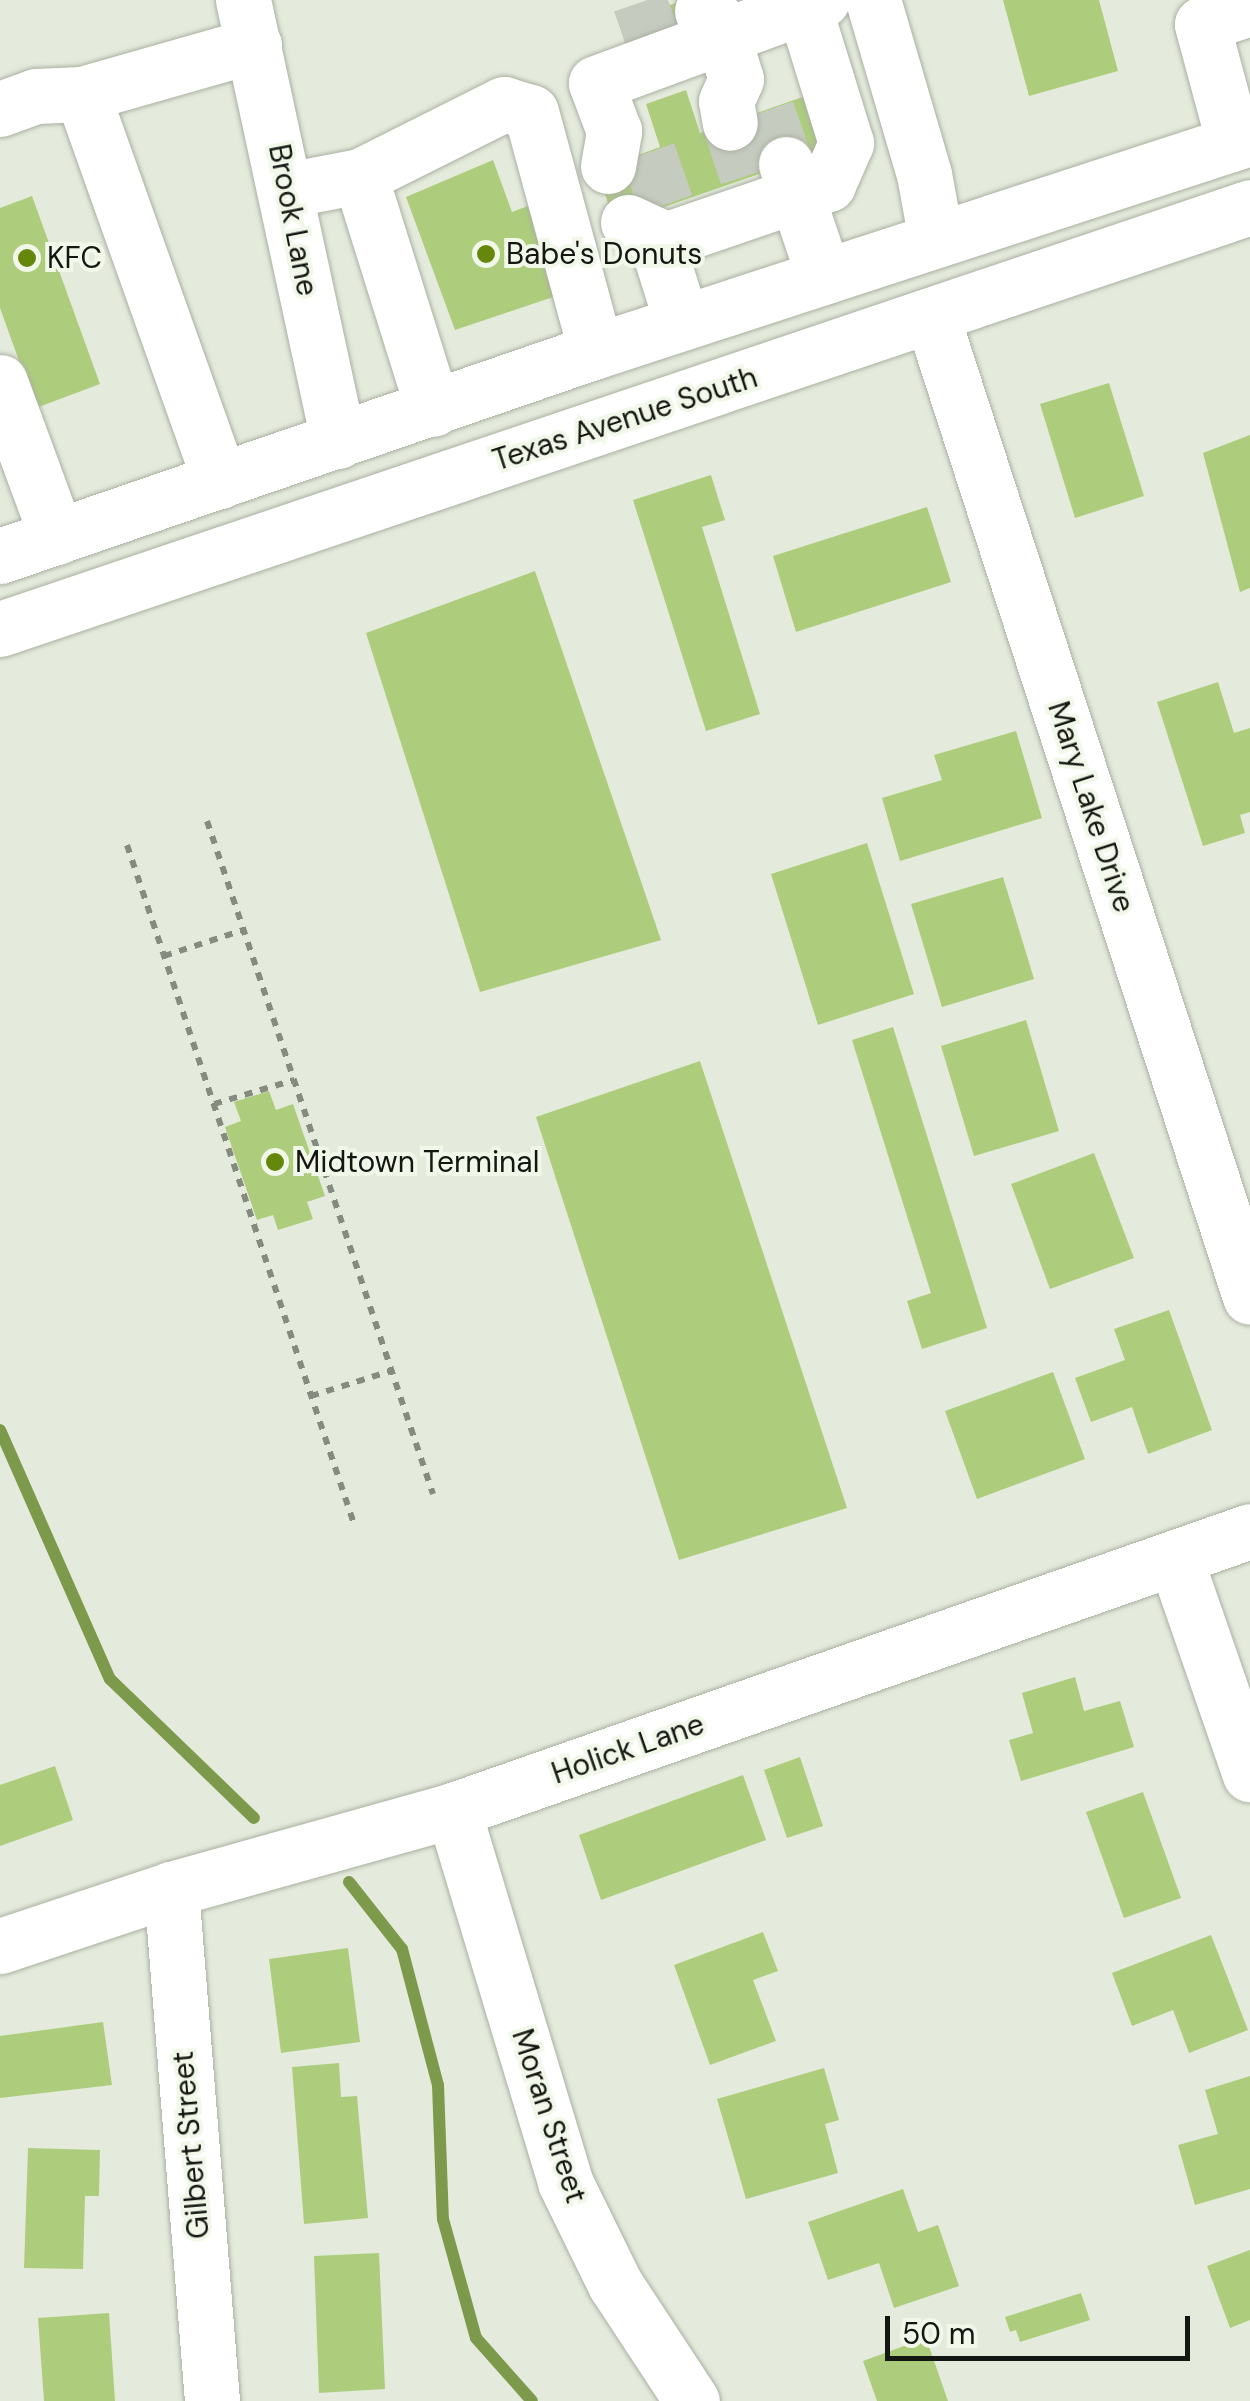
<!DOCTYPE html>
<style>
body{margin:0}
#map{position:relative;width:1250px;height:2401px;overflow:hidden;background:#e4ebdc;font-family:"DM Sans",sans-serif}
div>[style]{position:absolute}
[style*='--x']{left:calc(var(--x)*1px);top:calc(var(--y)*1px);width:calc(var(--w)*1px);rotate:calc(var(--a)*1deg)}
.stream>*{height:12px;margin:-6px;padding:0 6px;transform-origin:6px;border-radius:6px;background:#7d9a4c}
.building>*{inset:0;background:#adcd7d}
.minor-tunnel>*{height:55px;margin-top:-27.5px;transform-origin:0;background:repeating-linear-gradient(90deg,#c5cbbe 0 55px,transparent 0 83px)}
.path>*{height:6px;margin-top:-3px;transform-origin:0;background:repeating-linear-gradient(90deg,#868b80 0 8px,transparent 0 16px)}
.roads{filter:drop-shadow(0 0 2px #aab0a2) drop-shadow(0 0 2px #aab0a2)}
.minor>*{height:55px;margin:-27.5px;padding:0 27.5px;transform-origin:27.5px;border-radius:27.5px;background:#fff}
.major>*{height:55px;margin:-27.5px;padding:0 27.5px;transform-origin:27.5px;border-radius:27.5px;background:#fff}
.dots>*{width:28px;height:28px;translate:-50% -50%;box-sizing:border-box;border:5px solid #f2f8e9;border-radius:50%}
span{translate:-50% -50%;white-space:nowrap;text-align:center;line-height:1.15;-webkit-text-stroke:8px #f2f8e9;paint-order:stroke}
.street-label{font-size:30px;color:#141611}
.poi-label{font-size:30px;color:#141611}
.left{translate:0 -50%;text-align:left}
.scale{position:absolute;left:885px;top:2316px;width:305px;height:45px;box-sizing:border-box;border:5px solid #141611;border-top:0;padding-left:12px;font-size:30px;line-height:35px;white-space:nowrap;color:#141611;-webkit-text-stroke:8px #f2f8e9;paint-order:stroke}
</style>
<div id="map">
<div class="stream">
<i style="--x:0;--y:1430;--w:272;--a:66.2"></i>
<i style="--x:110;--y:1679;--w:200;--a:44"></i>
<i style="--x:349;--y:1882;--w:85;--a:51.7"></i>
<i style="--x:402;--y:1949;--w:141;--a:75.2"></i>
<i style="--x:438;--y:2085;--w:134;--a:87.9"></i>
<i style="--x:443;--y:2219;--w:123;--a:74.5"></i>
<i style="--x:476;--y:2338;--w:84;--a:48.4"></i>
</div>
<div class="building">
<i style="clip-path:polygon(1003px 0,1099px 0,1118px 71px,1029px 96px)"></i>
<i style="clip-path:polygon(681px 1px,691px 30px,629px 53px,619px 24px)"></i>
<i style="clip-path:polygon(686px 90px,700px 133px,811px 94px,828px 150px,615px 224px,597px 170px,660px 147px,646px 104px)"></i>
<i style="clip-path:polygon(493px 160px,512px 212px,528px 206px,559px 295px,455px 330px,406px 197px)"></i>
<i style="clip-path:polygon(32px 196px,100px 384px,36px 408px,0 308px,0 208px)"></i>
<i style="clip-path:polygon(1109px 383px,1144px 496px,1075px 518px,1040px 404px)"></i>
<i style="clip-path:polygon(1250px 435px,1250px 588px,1240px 592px,1203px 453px)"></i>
<i style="clip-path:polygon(711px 475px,725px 520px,702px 527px,760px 714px,706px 731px,633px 500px)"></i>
<i style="clip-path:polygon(927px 507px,951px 582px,796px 632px,773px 556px)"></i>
<i style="clip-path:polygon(535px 571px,661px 940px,480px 992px,366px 633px)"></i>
<i style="clip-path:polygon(1218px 682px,1234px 733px,1250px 728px,1250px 812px,1240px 815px,1245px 833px,1203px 846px,1157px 702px)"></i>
<i style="clip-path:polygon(1016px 731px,1042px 818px,900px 861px,882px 798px,942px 780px,934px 755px)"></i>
<i style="clip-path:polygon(867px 843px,914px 994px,818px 1025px,771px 874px)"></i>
<i style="clip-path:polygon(1003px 877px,1034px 979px,942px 1007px,911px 904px)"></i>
<i style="clip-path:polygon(1026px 1020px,1059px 1131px,974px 1156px,941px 1046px)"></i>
<i style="clip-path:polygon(893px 1027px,987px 1328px,922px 1349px,907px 1301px,931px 1293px,852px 1040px)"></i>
<i style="clip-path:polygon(700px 1061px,847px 1508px,679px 1560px,536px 1117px)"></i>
<i style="clip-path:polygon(269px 1091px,276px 1110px,293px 1104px,325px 1196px,307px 1202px,313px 1219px,278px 1230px,273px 1215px,257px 1220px,225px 1127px,241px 1121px,234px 1102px)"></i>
<i style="clip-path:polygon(1094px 1153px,1134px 1258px,1050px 1289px,1011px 1184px)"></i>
<i style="clip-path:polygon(1169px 1310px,1212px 1430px,1148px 1454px,1132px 1407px,1091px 1422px,1075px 1378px,1125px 1360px,1114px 1329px)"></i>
<i style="clip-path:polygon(1053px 1372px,1085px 1459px,977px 1499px,945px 1411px)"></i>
<i style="clip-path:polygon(1075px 1677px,1084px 1711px,1120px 1701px,1134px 1747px,1021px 1781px,1009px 1740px,1033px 1733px,1022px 1693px)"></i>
<i style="clip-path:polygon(800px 1757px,823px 1826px,787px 1838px,764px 1770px)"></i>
<i style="clip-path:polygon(55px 1766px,73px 1820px,0 1846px,0 1785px)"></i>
<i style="clip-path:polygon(743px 1775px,766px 1840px,601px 1900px,579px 1835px)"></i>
<i style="clip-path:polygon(1143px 1792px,1181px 1898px,1124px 1918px,1086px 1812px)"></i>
<i style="clip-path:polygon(763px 1932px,778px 1971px,753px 1980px,776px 2041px,710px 2065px,674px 1965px)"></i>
<i style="clip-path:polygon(1211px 1935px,1248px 2030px,1189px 2053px,1173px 2010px,1132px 2026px,1112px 1973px)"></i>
<i style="clip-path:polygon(348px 1948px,360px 2042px,281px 2053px,269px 1959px)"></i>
<i style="clip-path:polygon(103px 2022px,112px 2085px,0 2098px,0 2036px)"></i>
<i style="clip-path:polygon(339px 2063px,341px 2097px,357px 2096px,368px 2218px,304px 2224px,292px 2067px)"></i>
<i style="clip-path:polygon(824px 2068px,839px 2120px,825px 2124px,838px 2173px,746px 2199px,717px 2099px)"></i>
<i style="clip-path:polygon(1250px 2076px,1250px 2189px,1195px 2205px,1178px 2145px,1218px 2134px,1205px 2090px)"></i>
<i style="clip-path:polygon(28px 2148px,100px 2150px,99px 2196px,85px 2196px,83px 2269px,24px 2268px)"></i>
<i style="clip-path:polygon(903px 2189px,918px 2232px,938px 2225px,959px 2286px,894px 2308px,879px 2263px,828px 2280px,808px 2222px)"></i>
<i style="clip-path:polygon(1250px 2250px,1250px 2320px,1230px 2328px,1207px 2266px)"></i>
<i style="clip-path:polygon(379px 2253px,385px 2389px,319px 2393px,314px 2256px)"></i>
<i style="clip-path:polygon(1081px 2293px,1090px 2320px,1020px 2342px,1016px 2330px,1010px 2332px,1005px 2317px)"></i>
<i style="clip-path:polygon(109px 2313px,115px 2401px,44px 2401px,38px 2318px)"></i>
<i style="clip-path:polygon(926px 2338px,948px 2401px,877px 2401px,863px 2361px)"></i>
</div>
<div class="minor-tunnel">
<i style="--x:623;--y:37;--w:68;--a:-19"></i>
<i style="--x:767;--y:110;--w:57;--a:70.6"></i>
<i style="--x:730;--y:123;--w:58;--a:71.9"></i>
<i style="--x:648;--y:152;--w:57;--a:70.6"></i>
</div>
<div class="path">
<i style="--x:207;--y:821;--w:710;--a:71.44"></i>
<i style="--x:127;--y:845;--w:713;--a:71.51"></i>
<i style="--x:164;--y:956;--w:83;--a:-18.2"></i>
<i style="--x:214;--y:1104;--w:84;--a:-16.7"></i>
<i style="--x:311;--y:1396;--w:84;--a:-17.4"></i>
</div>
<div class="roads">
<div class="minor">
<i style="--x:243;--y:0;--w:451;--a:77.8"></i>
<i style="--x:873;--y:0;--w:181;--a:73.7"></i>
<i style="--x:924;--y:174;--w:67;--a:79.7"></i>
<i style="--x:702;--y:11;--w:19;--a:32"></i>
<i style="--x:718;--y:21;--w:61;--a:72.8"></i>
<i style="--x:736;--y:79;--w:24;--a:114"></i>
<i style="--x:726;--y:101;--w:22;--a:80"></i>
<i style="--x:0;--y:109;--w:38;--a:-20"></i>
<i style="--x:36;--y:96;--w:46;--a:-2.5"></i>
<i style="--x:1234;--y:143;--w:123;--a:-105.1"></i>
<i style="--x:1202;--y:24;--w:51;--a:-18.4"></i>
<i style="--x:786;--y:164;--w:119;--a:71.4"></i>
<i style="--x:608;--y:166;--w:36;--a:-80"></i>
<i style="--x:614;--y:131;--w:51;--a:-110.6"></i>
<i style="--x:596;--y:83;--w:241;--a:-20.2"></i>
<i style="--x:360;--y:176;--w:244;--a:72.6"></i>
<i style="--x:287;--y:190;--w:74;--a:-10.9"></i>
<i style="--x:360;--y:176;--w:161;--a:-26.6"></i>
<i style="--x:504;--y:104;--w:28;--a:17"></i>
<i style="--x:531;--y:112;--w:248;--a:74.8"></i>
<i style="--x:628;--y:222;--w:29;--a:25"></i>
<i style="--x:654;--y:234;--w:93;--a:72.5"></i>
<i style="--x:656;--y:243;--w:182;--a:-18.9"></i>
<i style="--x:828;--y:184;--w:45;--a:-66.3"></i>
<i style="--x:846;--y:143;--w:142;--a:-107.2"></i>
<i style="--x:932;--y:317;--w:1030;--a:72.02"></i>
<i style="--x:0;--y:382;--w:165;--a:69.8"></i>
<i style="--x:220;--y:481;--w:411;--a:-109.6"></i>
<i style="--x:82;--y:94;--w:179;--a:-15.9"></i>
<i style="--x:1175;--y:1558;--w:229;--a:70.9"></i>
<i style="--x:453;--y:1810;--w:388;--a:73.2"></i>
<i style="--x:565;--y:2182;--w:114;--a:63.9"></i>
<i style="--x:615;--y:2284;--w:140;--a:56.7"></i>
<i style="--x:171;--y:1889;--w:514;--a:85.42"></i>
<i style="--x:0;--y:1946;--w:180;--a:-18.4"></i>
<i style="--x:171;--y:1889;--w:293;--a:-15.6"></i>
<i style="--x:453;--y:1810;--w:844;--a:-19.29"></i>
</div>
<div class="major">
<i style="--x:0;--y:556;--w:630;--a:-18.98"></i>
<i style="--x:596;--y:351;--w:688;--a:-18.04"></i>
<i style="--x:0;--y:629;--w:1319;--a:-18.65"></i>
</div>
</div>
<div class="dots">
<i style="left:486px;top:254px;background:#65880c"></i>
<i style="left:27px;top:258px;background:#65880c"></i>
<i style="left:275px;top:1162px;background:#65880c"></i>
</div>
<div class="street-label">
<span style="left:293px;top:220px;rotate:79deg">Brook Lane</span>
<span style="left:625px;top:419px;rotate:-18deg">Texas Avenue South</span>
<span style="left:1091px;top:807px;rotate:72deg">Mary Lake Drive</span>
<span style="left:628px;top:1749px;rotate:-19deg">Holick Lane</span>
<span style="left:549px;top:2116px;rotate:72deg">Moran Street</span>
<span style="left:191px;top:2145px;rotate:-95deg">Gilbert Street</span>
</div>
<div class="poi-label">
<span class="left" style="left:506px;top:254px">Babe's Donuts</span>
<span class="left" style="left:47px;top:258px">KFC</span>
<span class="left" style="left:295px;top:1162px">Midtown Terminal</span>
</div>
<div class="scale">50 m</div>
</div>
